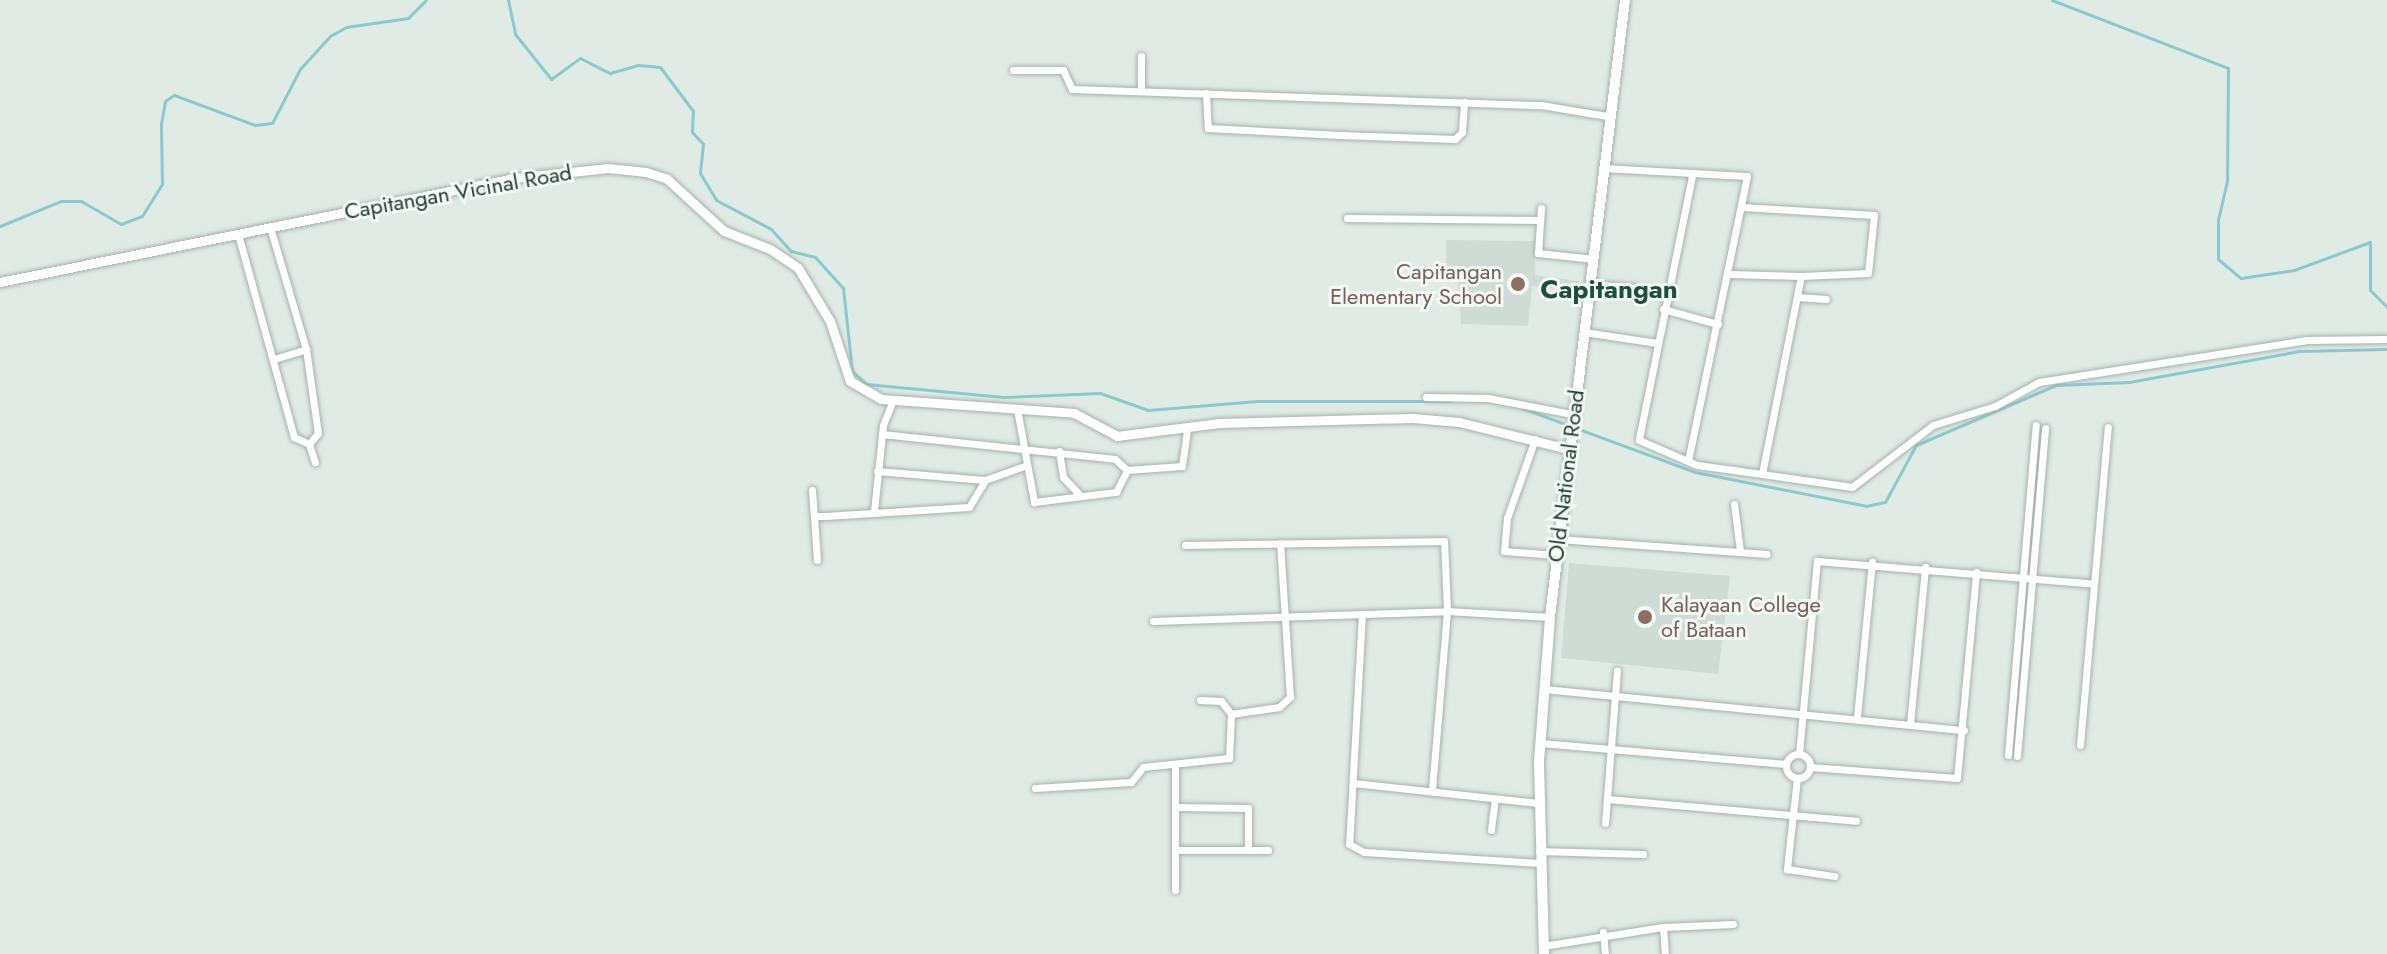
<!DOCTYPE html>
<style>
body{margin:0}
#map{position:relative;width:2387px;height:954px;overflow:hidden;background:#e1ebe6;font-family:Jost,sans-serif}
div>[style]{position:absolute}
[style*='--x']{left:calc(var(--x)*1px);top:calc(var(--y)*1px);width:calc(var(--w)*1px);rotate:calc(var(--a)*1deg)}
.built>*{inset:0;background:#cfdbd5}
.stream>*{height:3px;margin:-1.5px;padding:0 1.5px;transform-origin:1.5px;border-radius:1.5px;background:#8bc9cf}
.roads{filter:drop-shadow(0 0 2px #a4b3ad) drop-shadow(0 0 2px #a4b3ad)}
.minor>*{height:7px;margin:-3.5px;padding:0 3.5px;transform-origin:3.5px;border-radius:3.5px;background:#fff}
.minor>.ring{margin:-3.5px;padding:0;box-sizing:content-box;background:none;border:7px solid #fff;border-radius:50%}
.tertiary>*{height:9px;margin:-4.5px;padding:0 4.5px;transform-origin:4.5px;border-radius:4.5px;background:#fff}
.secondary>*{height:10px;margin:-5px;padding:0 5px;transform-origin:5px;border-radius:5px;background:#fff}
.dots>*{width:22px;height:22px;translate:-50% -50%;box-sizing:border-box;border:4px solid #f2f8f4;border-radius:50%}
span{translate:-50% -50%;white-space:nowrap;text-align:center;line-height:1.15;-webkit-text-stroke:6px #f2f8f4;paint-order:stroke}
.street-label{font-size:22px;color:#223b33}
.education-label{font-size:22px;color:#785e54}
.right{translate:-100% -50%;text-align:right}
.left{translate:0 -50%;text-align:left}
.quarter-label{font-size:26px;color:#1f4d3e;font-weight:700}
</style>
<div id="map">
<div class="built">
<i style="clip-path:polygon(1446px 240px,1535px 241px,1535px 275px,1579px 281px,1578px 291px,1532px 286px,1528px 326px,1461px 324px,1458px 282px,1446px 280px)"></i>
<i style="clip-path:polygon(1569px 563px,1730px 576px,1718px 674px,1561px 658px)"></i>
</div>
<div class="stream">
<i style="--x:508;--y:0;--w:35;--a:78"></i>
<i style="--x:515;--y:34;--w:58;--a:51.3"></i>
<i style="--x:551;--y:79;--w:36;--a:-36"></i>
<i style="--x:580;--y:58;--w:34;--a:27"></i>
<i style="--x:610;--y:73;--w:29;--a:-16"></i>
<i style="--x:638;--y:65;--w:22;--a:5"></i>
<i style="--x:660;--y:67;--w:55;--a:53.1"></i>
<i style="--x:693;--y:111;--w:21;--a:93"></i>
<i style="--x:692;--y:132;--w:16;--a:47"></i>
<i style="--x:703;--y:144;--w:29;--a:96"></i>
<i style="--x:700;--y:173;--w:31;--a:59"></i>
<i style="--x:716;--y:200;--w:62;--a:27.8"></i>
<i style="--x:771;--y:229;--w:30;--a:48"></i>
<i style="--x:791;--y:251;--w:25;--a:14"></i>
<i style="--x:815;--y:257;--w:42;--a:47.9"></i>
<i style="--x:843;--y:288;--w:83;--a:83.8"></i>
<i style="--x:852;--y:371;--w:19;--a:43"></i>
<i style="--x:866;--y:384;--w:138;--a:5.4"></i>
<i style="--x:1003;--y:397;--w:97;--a:-2.4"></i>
<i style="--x:1100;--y:393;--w:51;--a:19.5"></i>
<i style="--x:1148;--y:410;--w:110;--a:-4.7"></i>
<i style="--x:1258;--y:401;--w:193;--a:0"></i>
<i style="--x:2052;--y:0;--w:189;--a:21.1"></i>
<i style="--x:2228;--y:68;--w:113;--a:90.5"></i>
<i style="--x:2227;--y:181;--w:39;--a:103"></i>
<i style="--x:2218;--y:219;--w:40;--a:90"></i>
<i style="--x:2218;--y:259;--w:30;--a:40"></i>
<i style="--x:2241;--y:278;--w:54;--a:-8.6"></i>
<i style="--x:2294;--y:270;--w:81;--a:-20.2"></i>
<i style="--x:2370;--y:242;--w:48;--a:90"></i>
<i style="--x:2370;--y:290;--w:24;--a:45"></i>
<i style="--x:0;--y:226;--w:66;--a:-22.3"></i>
<i style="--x:61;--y:201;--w:20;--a:0"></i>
<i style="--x:81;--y:201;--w:46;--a:29.9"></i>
<i style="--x:121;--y:224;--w:22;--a:-21"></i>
<i style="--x:142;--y:216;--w:38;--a:-58"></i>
<i style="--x:162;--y:184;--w:60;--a:-91"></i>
<i style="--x:161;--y:124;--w:23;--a:-80"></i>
<i style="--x:165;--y:101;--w:11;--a:-34"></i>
<i style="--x:174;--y:95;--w:86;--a:20.3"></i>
<i style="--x:255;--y:125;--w:17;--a:-7"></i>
<i style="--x:272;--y:123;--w:61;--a:-62.6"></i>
<i style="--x:300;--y:69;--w:45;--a:-47.7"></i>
<i style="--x:330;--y:36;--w:18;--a:-29"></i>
<i style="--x:346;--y:27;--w:63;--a:-8.3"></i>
<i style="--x:408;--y:18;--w:25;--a:-45"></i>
<i style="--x:1522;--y:408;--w:184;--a:20.3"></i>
<i style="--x:1695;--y:472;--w:174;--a:11.2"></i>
<i style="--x:1866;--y:506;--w:19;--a:-12"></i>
<i style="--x:1885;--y:502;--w:65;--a:-61.5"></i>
<i style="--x:1916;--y:445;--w:152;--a:-23.2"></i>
<i style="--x:2056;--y:385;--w:73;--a:-2.4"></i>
<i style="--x:2129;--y:382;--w:173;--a:-10.3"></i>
<i style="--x:2299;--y:351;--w:88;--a:-1.3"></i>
</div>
<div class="roads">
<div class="minor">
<i style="--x:1141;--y:56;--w:34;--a:90"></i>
<i style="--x:1013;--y:70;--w:50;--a:0"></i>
<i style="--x:1063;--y:70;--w:21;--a:65"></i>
<i style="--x:1072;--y:89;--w:469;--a:2"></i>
<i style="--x:1541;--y:105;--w:67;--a:9.5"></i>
<i style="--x:1206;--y:93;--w:35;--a:87"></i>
<i style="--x:1208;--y:128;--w:132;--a:3"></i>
<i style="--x:1340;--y:135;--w:115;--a:2"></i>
<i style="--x:1455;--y:139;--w:10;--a:-45"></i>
<i style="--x:1462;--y:132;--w:30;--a:-86"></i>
<i style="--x:1602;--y:168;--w:145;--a:3.2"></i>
<i style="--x:1747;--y:176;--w:291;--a:101.7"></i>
<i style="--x:1692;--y:176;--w:269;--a:101.4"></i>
<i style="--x:1639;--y:440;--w:63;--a:23.3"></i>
<i style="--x:1697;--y:465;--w:66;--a:7.9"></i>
<i style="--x:1762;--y:474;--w:202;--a:-78.9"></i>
<i style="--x:1801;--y:276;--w:72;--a:-178.4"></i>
<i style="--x:1742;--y:207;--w:132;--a:3.5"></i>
<i style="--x:1874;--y:215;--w:58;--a:95.9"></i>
<i style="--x:1868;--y:273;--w:67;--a:177.4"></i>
<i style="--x:1541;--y:208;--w:45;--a:93.8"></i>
<i style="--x:1538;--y:253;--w:56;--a:6.1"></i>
<i style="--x:1347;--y:218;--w:193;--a:0.6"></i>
<i style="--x:270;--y:227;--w:127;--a:73.6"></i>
<i style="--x:306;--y:349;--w:85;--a:81.9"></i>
<i style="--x:318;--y:433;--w:14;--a:129"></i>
<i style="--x:309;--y:444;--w:19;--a:72"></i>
<i style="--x:238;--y:234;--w:211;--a:74.6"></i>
<i style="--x:294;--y:437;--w:17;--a:25"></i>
<i style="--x:1591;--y:284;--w:76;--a:5.3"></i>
<i style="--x:1797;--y:297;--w:29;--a:4"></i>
<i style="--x:1663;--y:309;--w:57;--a:15.3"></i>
<i style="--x:1584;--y:332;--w:74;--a:8.6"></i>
<i style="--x:274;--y:359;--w:34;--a:-17"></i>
<i style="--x:1426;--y:397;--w:62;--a:0.9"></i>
<i style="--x:1488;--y:398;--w:86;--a:10.8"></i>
<i style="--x:1017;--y:409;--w:95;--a:79.6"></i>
<i style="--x:1034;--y:502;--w:83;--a:-7"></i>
<i style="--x:1116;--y:492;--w:25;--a:-63"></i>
<i style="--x:882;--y:434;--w:234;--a:6.1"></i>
<i style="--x:1115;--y:459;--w:16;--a:43"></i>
<i style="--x:1127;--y:470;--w:55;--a:-4.2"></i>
<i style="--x:1182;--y:466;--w:37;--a:-82"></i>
<i style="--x:1535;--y:439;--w:84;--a:109.5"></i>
<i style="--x:1507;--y:518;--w:33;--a:95"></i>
<i style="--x:1504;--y:551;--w:52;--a:4.4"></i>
<i style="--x:1059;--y:451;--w:26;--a:81"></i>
<i style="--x:1063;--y:477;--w:26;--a:47"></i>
<i style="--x:877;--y:471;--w:108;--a:4.8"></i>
<i style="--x:985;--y:480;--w:41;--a:-19.7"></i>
<i style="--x:1762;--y:474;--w:91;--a:8.2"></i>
<i style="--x:1852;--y:487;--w:102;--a:-37.4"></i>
<i style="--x:1933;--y:425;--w:65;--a:-17"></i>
<i style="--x:1995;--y:406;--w:50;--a:-28.6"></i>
<i style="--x:2039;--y:382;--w:270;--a:-8.9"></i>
<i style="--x:2306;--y:340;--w:81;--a:-0.7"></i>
<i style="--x:812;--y:490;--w:26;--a:86"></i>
<i style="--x:814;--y:516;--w:11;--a:0"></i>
<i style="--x:825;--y:516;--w:144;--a:-3.6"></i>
<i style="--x:969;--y:507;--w:31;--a:-59"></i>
<i style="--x:1734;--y:504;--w:47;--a:82.7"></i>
<i style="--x:874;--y:511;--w:86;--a:-84"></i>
<i style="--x:883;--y:425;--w:27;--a:-68"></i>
<i style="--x:814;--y:516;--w:44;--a:86.1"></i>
<i style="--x:1558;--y:539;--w:209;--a:4.1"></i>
<i style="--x:1185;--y:545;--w:259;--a:-0.9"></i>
<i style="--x:1444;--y:541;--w:70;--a:87.5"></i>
<i style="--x:1447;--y:611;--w:181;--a:94.8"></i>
<i style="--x:1362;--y:614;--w:230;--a:93.2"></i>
<i style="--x:1349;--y:844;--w:17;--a:28"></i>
<i style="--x:1364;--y:852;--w:176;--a:3.6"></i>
<i style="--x:1153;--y:621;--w:294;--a:-1.9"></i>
<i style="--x:1447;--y:611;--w:103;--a:3.3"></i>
<i style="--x:1544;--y:689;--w:422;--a:5.6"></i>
<i style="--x:1200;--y:700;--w:21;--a:3"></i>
<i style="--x:1221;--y:701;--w:16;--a:52"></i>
<i style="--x:1857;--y:717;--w:156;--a:-84.5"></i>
<i style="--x:1910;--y:724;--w:158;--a:-84.5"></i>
<i style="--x:1540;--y:743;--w:247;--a:4.9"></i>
<i style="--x:2080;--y:745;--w:319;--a:-85"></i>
<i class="ring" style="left:1786px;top:754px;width:17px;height:17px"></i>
<i style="--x:1799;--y:754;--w:194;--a:-84.7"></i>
<i style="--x:1817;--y:561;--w:278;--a:4.7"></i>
<i style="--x:2008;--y:755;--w:331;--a:-85.2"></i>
<i style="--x:2017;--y:756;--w:329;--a:-85.1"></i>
<i style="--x:1175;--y:766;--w:124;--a:90"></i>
<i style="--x:1810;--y:767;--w:147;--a:4.3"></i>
<i style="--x:1957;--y:778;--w:207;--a:-84.7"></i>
<i style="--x:1797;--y:778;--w:92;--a:96.3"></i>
<i style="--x:1787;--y:869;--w:48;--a:8.5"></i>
<i style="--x:1353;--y:783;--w:186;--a:6.2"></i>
<i style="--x:1035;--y:788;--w:96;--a:-3.6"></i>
<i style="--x:1131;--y:782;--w:19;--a:-51"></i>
<i style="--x:1143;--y:767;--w:86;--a:-6"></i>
<i style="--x:1229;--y:758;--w:44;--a:-87.4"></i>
<i style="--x:1231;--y:714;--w:49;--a:-8.3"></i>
<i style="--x:1279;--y:707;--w:15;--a:-42"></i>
<i style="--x:1290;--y:697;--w:154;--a:-93.7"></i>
<i style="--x:1607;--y:799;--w:250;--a:5"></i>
<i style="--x:1175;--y:807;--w:73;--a:0.8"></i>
<i style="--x:1248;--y:808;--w:39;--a:90"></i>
<i style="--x:1605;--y:823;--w:153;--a:-85.5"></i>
<i style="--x:1491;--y:830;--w:31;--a:-83"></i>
<i style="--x:1175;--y:850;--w:93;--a:0"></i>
<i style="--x:1539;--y:851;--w:104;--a:1.7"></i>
<i style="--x:1663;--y:927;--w:70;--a:-2.5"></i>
<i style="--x:1603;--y:932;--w:22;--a:85"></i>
<i style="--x:1543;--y:946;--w:121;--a:-9"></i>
<i style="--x:1663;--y:927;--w:27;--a:86"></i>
</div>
<div class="tertiary">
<i style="--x:0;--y:282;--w:524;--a:-11.44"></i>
<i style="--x:514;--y:178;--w:95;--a:-6.1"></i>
<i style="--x:608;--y:168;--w:38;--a:6"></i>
<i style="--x:646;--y:172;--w:22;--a:18"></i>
<i style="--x:667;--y:179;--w:77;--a:42.4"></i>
<i style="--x:724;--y:231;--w:49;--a:21.4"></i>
<i style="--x:770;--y:249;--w:34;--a:34"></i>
<i style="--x:798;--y:268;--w:62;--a:58.9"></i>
<i style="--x:830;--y:321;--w:63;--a:71.6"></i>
<i style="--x:850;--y:381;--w:36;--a:30"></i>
<i style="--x:881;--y:399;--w:194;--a:4.1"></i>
<i style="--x:1074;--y:413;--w:49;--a:28.1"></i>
<i style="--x:1117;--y:436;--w:103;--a:-7.3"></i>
<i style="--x:1219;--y:423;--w:194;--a:-1.5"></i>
<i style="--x:1413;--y:418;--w:46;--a:5"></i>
<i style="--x:1459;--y:422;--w:112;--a:13.9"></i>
</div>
<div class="secondary">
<i style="--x:1544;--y:954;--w:193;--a:-91.5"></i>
<i style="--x:1539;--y:761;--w:144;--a:-85.6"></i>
<i style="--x:1550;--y:617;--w:622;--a:-83.07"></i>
</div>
</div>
<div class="dots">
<i style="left:1518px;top:284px;background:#8d6e63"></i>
<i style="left:1645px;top:617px;background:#8d6e63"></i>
</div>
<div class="street-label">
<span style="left:458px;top:192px;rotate:-10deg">Capitangan Vicinal Road</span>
<span style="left:1566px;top:476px;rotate:-83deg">Old National Road</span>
</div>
<div class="education-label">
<span class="right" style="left:1502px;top:284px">Capitangan<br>Elementary School</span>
<span class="left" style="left:1661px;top:617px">Kalayaan College<br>of Bataan</span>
</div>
<div class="quarter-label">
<span style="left:1609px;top:290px">Capitangan</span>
</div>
</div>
